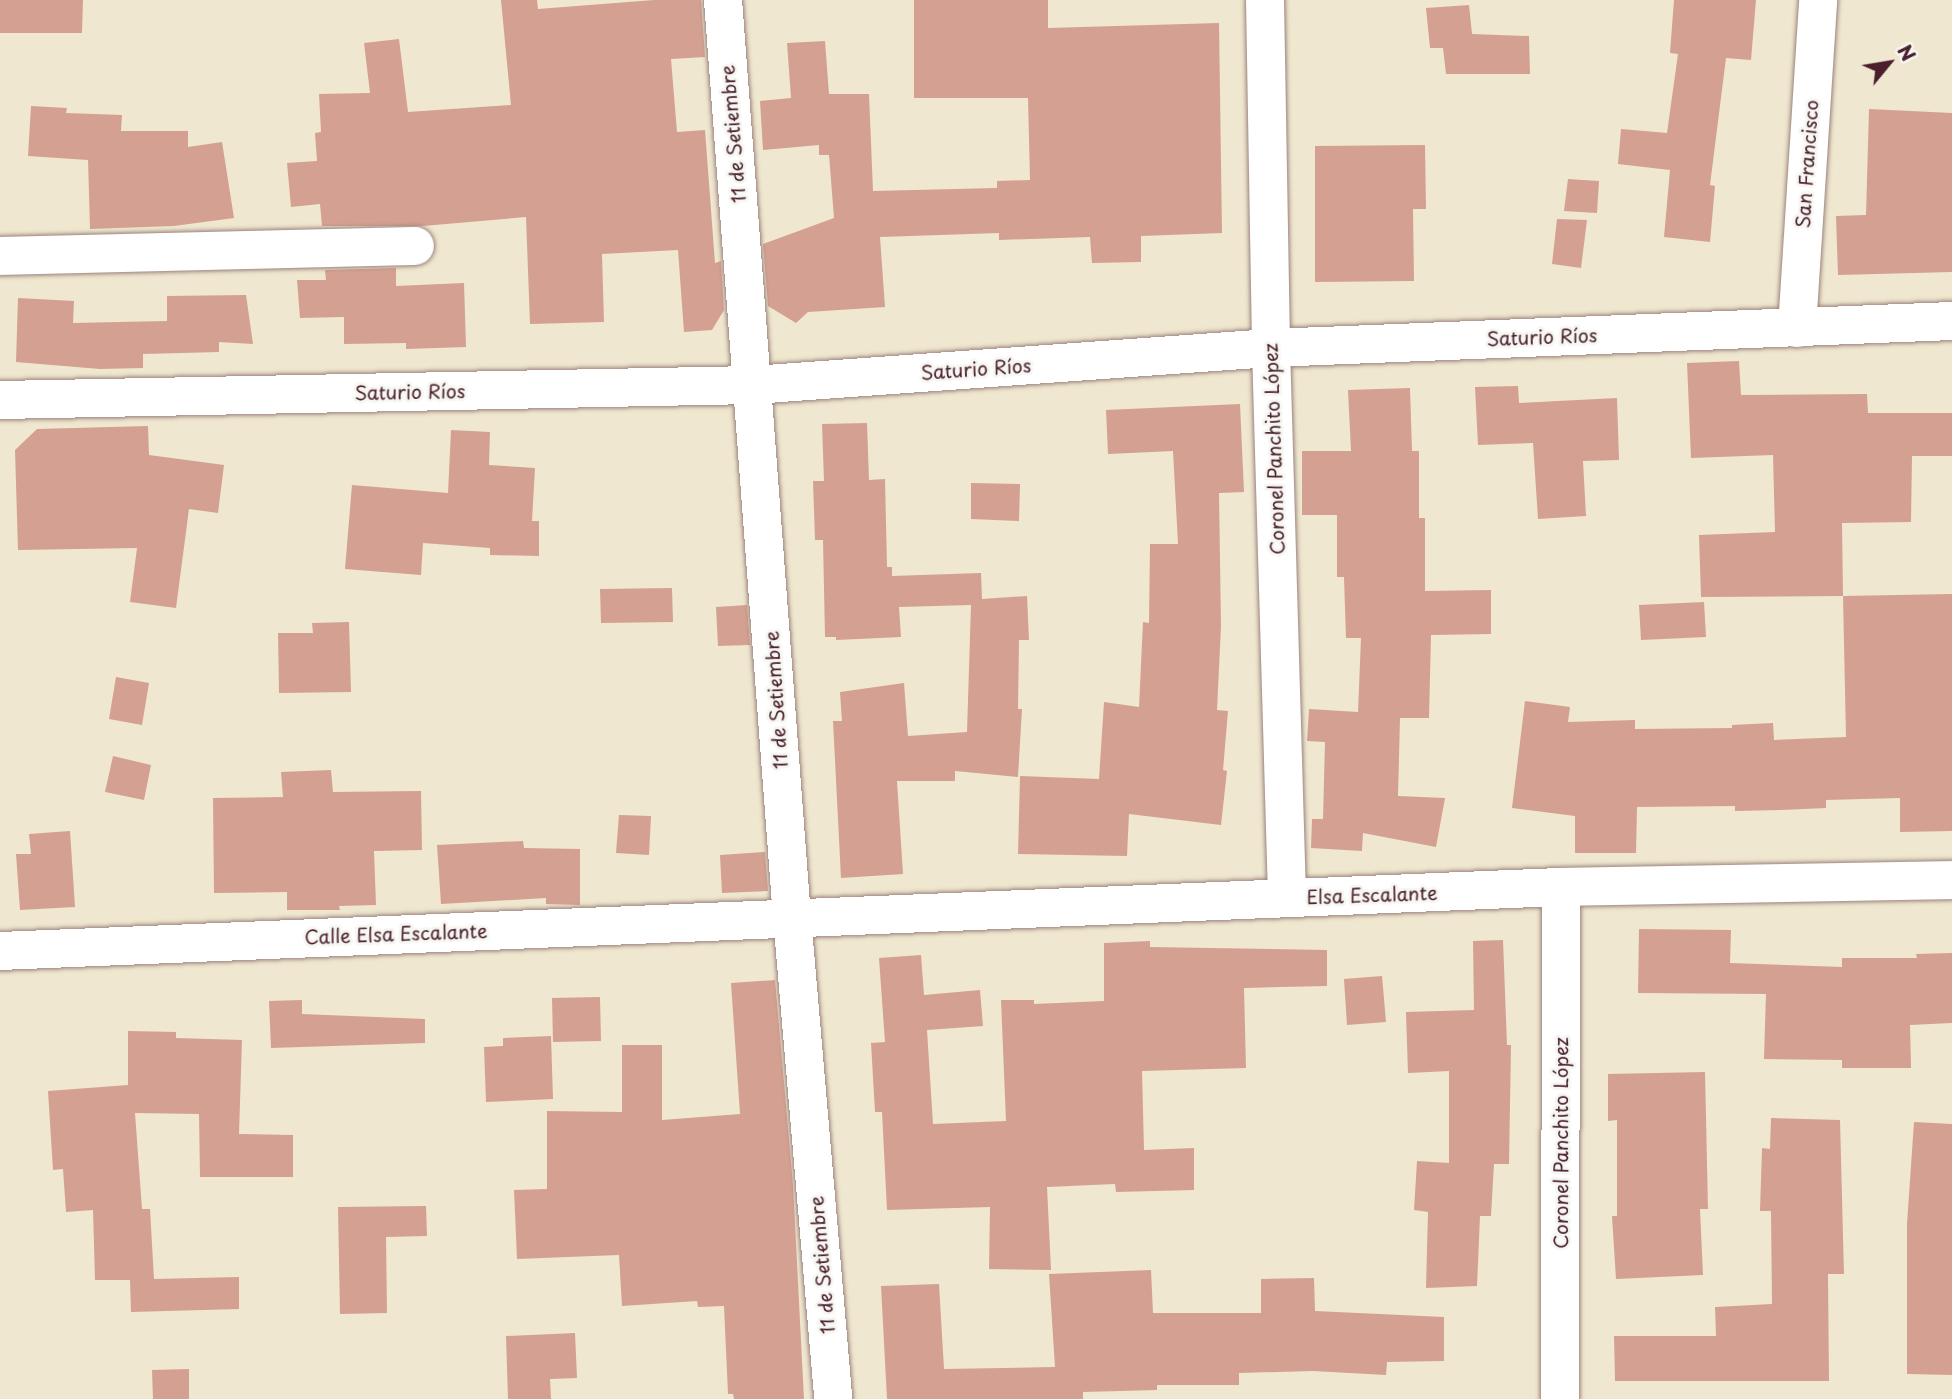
<!DOCTYPE html>
<meta charset="utf-8">
<style>
body{margin:0}
#map{position:relative;width:1952px;height:1399px;overflow:hidden;background:#efe7cf;font-family:"Playpen Sans",sans-serif}
div>[style]{position:absolute}
[style*='--x']{left:calc(var(--x)*1px);top:calc(var(--y)*1px);width:calc(var(--w)*1px);rotate:calc(var(--a)*1deg)}
.building>*{inset:0;background:#d4a092}
.roads{filter:drop-shadow(0 0 2px #9c837d) drop-shadow(0 0 2px #9c837d)}
.street>*{height:38px;margin:-19px;padding:0 19px;transform-origin:19px;border-radius:19px;background:#fff}
.secondary>*{height:38px;margin:-19px;padding:0 19px;transform-origin:19px;border-radius:19px;background:#fff}
span{translate:-50% -50%;white-space:nowrap;text-align:center;line-height:1.15;-webkit-text-stroke:6px #f6f6f2;paint-order:stroke}
.street-label{font-size:19px;color:#4a1f2b}
.north{position:absolute;left:1854px;top:28px;width:70px;height:70px;-webkit-text-stroke:5px #f6f6f2;paint-order:stroke;rotate:60deg;font-size:19px;font-weight:700;line-height:28px;text-align:center;color:#4a1f2b}
.north::after{content:'';display:block;margin:auto;width:24px;height:32px;background:#4a1f2b;clip-path:polygon(50% 0,100% 100%,50% 72%,0 100%)}
</style>
<div id="map">
<div class="building">
<i style="clip-path:polygon(0 0,83px 0,82px 33px,0 33px)"></i>
<i style="clip-path:polygon(501px 0,537px 0,538px 9px,654px 0,701px 0,705px 57px,671px 59px,677px 132px,705px 130px,715px 263px,721px 261px,724px 310px,712px 330px,684px 332px,678px 250px,602px 254px,604px 322px,530px 324px,526px 217px,423px 226px,322px 226px,320px 204px,291px 207px,287px 163px,317px 161px,315px 133px,321px 132px,319px 94px,370px 93px,364px 43px,399px 39px,408px 112px,511px 105px)"></i>
<i style="clip-path:polygon(914px 0,1048px 0,1048px 28px,1219px 23px,1222px 233px,1141px 236px,1141px 262px,1092px 263px,1090px 237px,999px 240px,999px 233px,880px 237px,885px 307px,808px 312px,796px 323px,768px 306px,763px 244px,834px 218px,829px 155px,819px 155px,819px 145px,763px 150px,760px 101px,791px 98px,787px 43px,825px 41px,829px 94px,869px 94px,873px 191px,997px 188px,997px 181px,1030px 180px,1028px 98px,914px 98px)"></i>
<i style="clip-path:polygon(1674px 0,1756px 0,1751px 60px,1726px 58px,1710px 185px,1715px 186px,1710px 242px,1664px 237px,1670px 170px,1618px 164px,1621px 129px,1667px 133px,1678px 54px,1670px 53px)"></i>
<i style="clip-path:polygon(1469px 5px,1472px 34px,1529px 36px,1530px 74px,1446px 74px,1443px 48px,1430px 48px,1426px 8px)"></i>
<i style="clip-path:polygon(31px 106px,67px 108px,66px 113px,122px 115px,121px 131px,188px 131px,188px 147px,222px 142px,234px 218px,174px 226px,90px 229px,88px 160px,28px 156px)"></i>
<i style="clip-path:polygon(1869px 109px,1952px 113px,1952px 272px,1838px 275px,1836px 216px,1866px 215px)"></i>
<i style="clip-path:polygon(1425px 145px,1426px 209px,1413px 209px,1414px 281px,1315px 282px,1315px 146px)"></i>
<i style="clip-path:polygon(1568px 179px,1599px 181px,1597px 213px,1564px 211px)"></i>
<i style="clip-path:polygon(1557px 219px,1587px 220px,1581px 268px,1552px 264px)"></i>
<i style="clip-path:polygon(396px 268px,396px 286px,464px 283px,466px 347px,406px 349px,406px 343px,344px 344px,344px 317px,300px 318px,297px 280px,326px 280px,325px 270px)"></i>
<i style="clip-path:polygon(246px 295px,253px 344px,219px 342px,219px 352px,143px 354px,143px 368px,100px 369px,16px 362px,18px 298px,74px 301px,73px 323px,167px 321px,167px 296px)"></i>
<i style="clip-path:polygon(1739px 361px,1741px 395px,1867px 394px,1868px 413px,1952px 413px,1952px 456px,1912px 456px,1911px 522px,1842px 523px,1843px 596px,1701px 597px,1699px 535px,1775px 532px,1773px 455px,1691px 458px,1687px 363px)"></i>
<i style="clip-path:polygon(1518px 386px,1519px 403px,1617px 398px,1619px 460px,1583px 461px,1586px 516px,1538px 519px,1533px 443px,1478px 445px,1475px 387px)"></i>
<i style="clip-path:polygon(1410px 388px,1412px 451px,1419px 451px,1419px 518px,1425px 518px,1425px 591px,1491px 590px,1491px 634px,1431px 635px,1429px 718px,1400px 718px,1398px 796px,1445px 798px,1436px 847px,1363px 833px,1362px 851px,1311px 848px,1312px 819px,1323px 819px,1325px 742px,1307px 741px,1309px 709px,1358px 712px,1361px 638px,1346px 638px,1344px 577px,1337px 577px,1337px 515px,1302px 515px,1302px 451px,1351px 451px,1348px 390px)"></i>
<i style="clip-path:polygon(1240px 404px,1244px 492px,1219px 493px,1221px 626px,1217px 710px,1228px 711px,1223px 770px,1227px 771px,1221px 825px,1129px 814px,1127px 856px,1018px 854px,1020px 776px,1099px 779px,1104px 702px,1139px 707px,1143px 622px,1149px 623px,1150px 544px,1178px 544px,1173px 451px,1108px 454px,1106px 410px)"></i>
<i style="clip-path:polygon(867px 423px,869px 480px,885px 479px,887px 567px,892px 567px,892px 576px,981px 573px,982px 599px,1027px 596px,1029px 640px,1019px 640px,1018px 709px,1022px 709px,1018px 777px,955px 771px,955px 781px,897px 781px,903px 874px,841px 878px,833px 721px,842px 721px,840px 692px,904px 683px,908px 736px,967px 732px,971px 605px,899px 607px,901px 637px,836px 640px,836px 637px,825px 637px,823px 540px,815px 540px,813px 481px,824px 481px,822px 424px)"></i>
<i style="clip-path:polygon(148px 426px,149px 455px,224px 465px,218px 513px,189px 509px,176px 608px,130px 602px,137px 548px,18px 550px,15px 450px,37px 429px)"></i>
<i style="clip-path:polygon(451px 430px,490px 432px,489px 465px,535px 468px,532px 521px,539px 521px,539px 556px,490px 555px,490px 548px,423px 543px,421px 575px,345px 569px,352px 485px,448px 493px)"></i>
<i style="clip-path:polygon(971px 483px,1020px 484px,1019px 521px,971px 519px)"></i>
<i style="clip-path:polygon(672px 588px,673px 622px,601px 623px,600px 589px)"></i>
<i style="clip-path:polygon(1952px 594px,1952px 831px,1900px 832px,1900px 798px,1826px 800px,1826px 808px,1781px 810px,1735px 811px,1735px 806px,1637px 807px,1636px 853px,1575px 853px,1575px 816px,1512px 808px,1525px 701px,1570px 707px,1568px 722px,1635px 720px,1635px 729px,1732px 728px,1732px 725px,1773px 723px,1774px 740px,1846px 737px,1843px 596px)"></i>
<i style="clip-path:polygon(1704px 602px,1706px 637px,1641px 640px,1639px 605px)"></i>
<i style="clip-path:polygon(747px 605px,750px 645px,718px 646px,716px 607px)"></i>
<i style="clip-path:polygon(349px 622px,351px 692px,279px 693px,278px 633px,313px 633px,312px 623px)"></i>
<i style="clip-path:polygon(116px 677px,149px 683px,142px 725px,109px 719px)"></i>
<i style="clip-path:polygon(113px 756px,151px 765px,144px 800px,105px 792px)"></i>
<i style="clip-path:polygon(331px 770px,333px 792px,421px 791px,422px 850px,374px 851px,376px 905px,339px 906px,340px 910px,287px 910px,287px 892px,214px 893px,213px 798px,283px 797px,281px 772px)"></i>
<i style="clip-path:polygon(619px 815px,651px 816px,649px 855px,616px 853px)"></i>
<i style="clip-path:polygon(70px 831px,75px 907px,20px 910px,16px 854px,31px 854px,29px 834px)"></i>
<i style="clip-path:polygon(523px 841px,524px 848px,580px 849px,580px 905px,546px 904px,546px 898px,441px 904px,437px 845px)"></i>
<i style="clip-path:polygon(765px 852px,768px 891px,722px 893px,720px 855px)"></i>
<i style="clip-path:polygon(1639px 929px,1731px 930px,1730px 963px,1842px 967px,1842px 958px,1917px 958px,1916px 954px,1952px 953px,1952px 1023px,1910px 1025px,1911px 1068px,1842px 1068px,1842px 1060px,1764px 1059px,1766px 994px,1638px 993px)"></i>
<i style="clip-path:polygon(1503px 940px,1507px 1045px,1511px 1045px,1509px 1164px,1494px 1164px,1491px 1216px,1480px 1216px,1477px 1286px,1426px 1288px,1428px 1212px,1414px 1210px,1417px 1161px,1449px 1163px,1449px 1071px,1408px 1073px,1406px 1012px,1474px 1010px,1473px 941px)"></i>
<i style="clip-path:polygon(1150px 941px,1150px 947px,1327px 950px,1327px 986px,1244px 988px,1246px 1068px,1142px 1071px,1144px 1150px,1194px 1148px,1194px 1190px,1116px 1192px,1115px 1184px,1047px 1187px,1051px 1270px,989px 1269px,990px 1207px,887px 1210px,882px 1112px,875px 1112px,871px 1043px,885px 1042px,879px 958px,921px 955px,924px 995px,980px 990px,983px 1026px,927px 1030px,933px 1124px,1006px 1121px,1001px 1000px,1034px 1000px,1034px 1004px,1104px 1001px,1104px 943px)"></i>
<i style="clip-path:polygon(1382px 976px,1386px 1022px,1347px 1025px,1344px 979px)"></i>
<i style="clip-path:polygon(775px 980px,793px 1185px,804px 1399px,734px 1399px,733px 1394px,728px 1394px,724px 1306px,698px 1307px,697px 1301px,622px 1306px,619px 1255px,517px 1259px,514px 1190px,547px 1189px,547px 1111px,622px 1112px,622px 1045px,662px 1045px,662px 1120px,740px 1114px,731px 983px)"></i>
<i style="clip-path:polygon(600px 997px,601px 1041px,553px 1042px,552px 998px)"></i>
<i style="clip-path:polygon(302px 1000px,302px 1014px,425px 1019px,425px 1043px,271px 1048px,269px 1001px)"></i>
<i style="clip-path:polygon(128px 1031px,176px 1032px,176px 1038px,242px 1040px,239px 1134px,293px 1135px,293px 1177px,200px 1177px,199px 1114px,135px 1113px,142px 1209px,150px 1209px,154px 1279px,239px 1277px,239px 1309px,131px 1312px,130px 1280px,95px 1280px,93px 1210px,66px 1212px,63px 1169px,53px 1170px,48px 1091px,128px 1085px)"></i>
<i style="clip-path:polygon(551px 1036px,553px 1099px,486px 1102px,484px 1047px,503px 1046px,503px 1038px)"></i>
<i style="clip-path:polygon(1705px 1072px,1708px 1209px,1700px 1209px,1703px 1275px,1616px 1279px,1612px 1216px,1617px 1216px,1617px 1120px,1608px 1121px,1608px 1074px)"></i>
<i style="clip-path:polygon(1771px 1118px,1840px 1120px,1844px 1274px,1828px 1274px,1829px 1381px,1615px 1381px,1614px 1336px,1716px 1336px,1715px 1307px,1772px 1304px,1771px 1211px,1760px 1211px,1762px 1148px,1770px 1149px)"></i>
<i style="clip-path:polygon(1914px 1122px,1952px 1124px,1952px 1375px,1907px 1374px,1907px 1224px)"></i>
<i style="clip-path:polygon(426px 1206px,427px 1236px,386px 1237px,387px 1313px,340px 1314px,338px 1207px)"></i>
<i style="clip-path:polygon(1151px 1270px,1153px 1313px,1261px 1313px,1261px 1279px,1314px 1278px,1315px 1311px,1444px 1317px,1444px 1361px,1387px 1362px,1386px 1375px,1313px 1371px,1239px 1373px,1239px 1385px,1157px 1385px,1157px 1390px,1083px 1392px,1083px 1399px,887px 1399px,881px 1286px,939px 1284px,944px 1369px,1055px 1367px,1049px 1274px)"></i>
<i style="clip-path:polygon(575px 1333px,577px 1378px,550px 1379px,551px 1399px,508px 1399px,506px 1336px)"></i>
<i style="clip-path:polygon(189px 1369px,189px 1399px,153px 1399px,152px 1370px)"></i>
</div>
<div class="roads">
<div class="street">
<i style="--x:1265;--y:0;--w:348;--a:89"></i>
<i style="--x:1271;--y:348;--w:550;--a:88.33"></i>
<i style="--x:0;--y:256;--w:415;--a:-1.4"></i>
<i style="--x:1797;--y:328;--w:329;--a:-86.3"></i>
<i style="--x:0;--y:951;--w:1562;--a:-2.35"></i>
<i style="--x:1561;--y:887;--w:391;--a:-1"></i>
<i style="--x:1560;--y:1399;--w:512;--a:-89.89"></i>
</div>
<div class="secondary">
<i style="--x:723;--y:0;--w:920;--a:85.7"></i>
<i style="--x:792;--y:917;--w:484;--a:85.1"></i>
<i style="--x:0;--y:400;--w:753;--a:-1.14"></i>
<i style="--x:753;--y:385;--w:519;--a:-4.09"></i>
<i style="--x:1271;--y:348;--w:682;--a:-2.27"></i>
</div>
</div>
<div class="street-label">
<span style="left:733px;top:134px;rotate:-95deg">11 de Setiembre</span>
<span style="left:1807px;top:164px;rotate:-86deg">San Francisco</span>
<span style="left:1542px;top:337px;rotate:-2deg">Saturio Ríos</span>
<span style="left:976px;top:369px;rotate:-4deg">Saturio Ríos</span>
<span style="left:410px;top:392px;rotate:-1deg">Saturio Ríos</span>
<span style="left:1274px;top:449px;rotate:-92deg">Coronel Panchito López</span>
<span style="left:776px;top:700px;rotate:-94deg">11 de Setiembre</span>
<span style="left:1372px;top:895px;rotate:-2deg">Elsa Escalante</span>
<span style="left:396px;top:934px;rotate:-2deg">Calle Elsa Escalante</span>
<span style="left:1561px;top:1143px;rotate:-90deg">Coronel Panchito López</span>
<span style="left:822px;top:1265px;rotate:-95deg">11 de Setiembre</span>
</div>
<div class="north">N</div>
</div>
